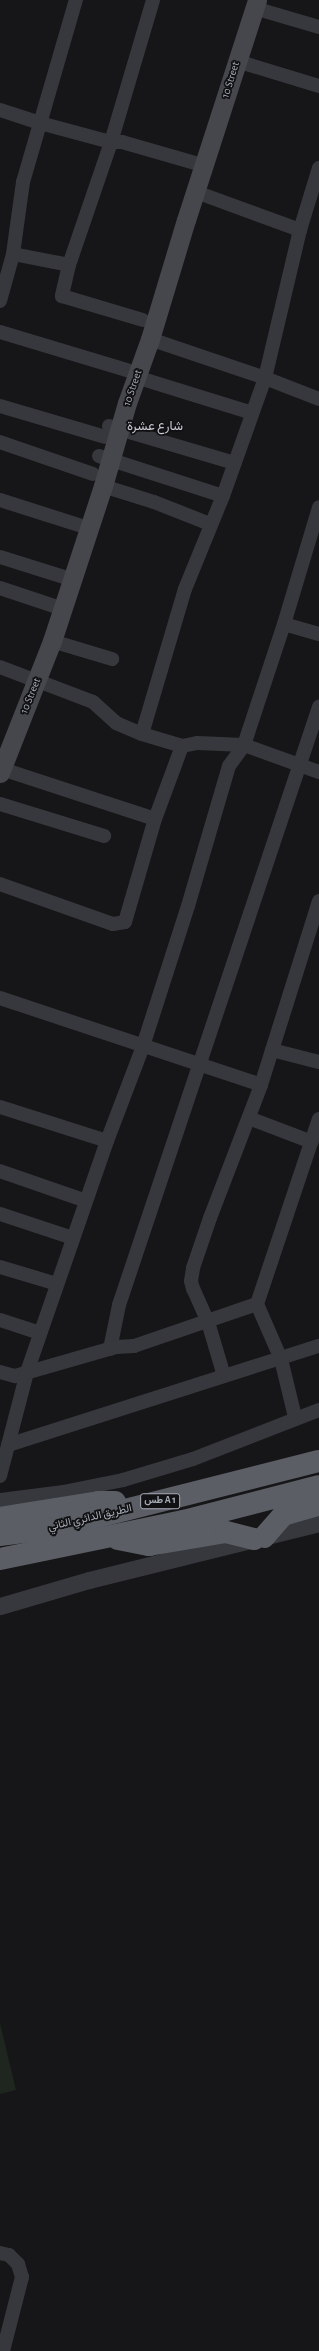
<!DOCTYPE html>
<meta charset="utf-8">
<style>
body{margin:0}
#map{position:relative;width:319px;height:2351px;overflow:hidden;background:#161618;font-family:"Alegreya Sans",Vazirmatn,sans-serif}
div>[style]{position:absolute}
[style*='--x']{left:calc(var(--x)*1px);top:calc(var(--y)*1px);width:calc(var(--w)*1px);rotate:calc(var(--a)*1deg)}
.green>*{inset:0;background:#1e261f}
.minor>*{height:14px;margin:-7px;padding:0 7px;transform-origin:7px;border-radius:7px;background:#37383d}
.tertiary>*{height:17px;margin:-8.5px;padding:0 8.5px;transform-origin:8.5px;border-radius:8.5px;background:#37383d}
.secondary>*{height:19px;margin:-9.5px;padding:0 9.5px;transform-origin:9.5px;border-radius:9.5px;background:#45474d}
.trunk>*{height:22px;margin:-11px;padding:0 11px;transform-origin:11px;border-radius:11px;background:#5b5e65}
span{translate:-50% -50%;white-space:nowrap;text-align:center;line-height:1.15;-webkit-text-stroke:3.5px #111113;paint-order:stroke}
.shield-label span{padding:1px 3px;background:#111113;border:1px solid;border-radius:3px;-webkit-text-stroke-width:0}
.shield-label{font-size:10px;color:#a8adb8;font-weight:700}
.street-label{font-size:11px;color:#a8adb8}
.quarter-label{font-size:13px;color:#c9ccd4}
</style>
<div id="map">
<div class="green">
<i style="clip-path:polygon(0 2023px,16px 2090px,0 2094px)"></i>
</div>
<div class="minor">
<i style="--x:254;--y:8;--w:68;--a:16.3"></i>
<i style="--x:237;--y:61;--w:86;--a:17"></i>
<i style="--x:0;--y:110;--w:42;--a:18"></i>
<i style="--x:40;--y:123;--w:73;--a:15"></i>
<i style="--x:111;--y:142;--w:11;--a:0"></i>
<i style="--x:122;--y:142;--w:86;--a:16.1"></i>
<i style="--x:196;--y:192;--w:111;--a:20.1"></i>
<i style="--x:13;--y:254;--w:57;--a:11.1"></i>
<i style="--x:69;--y:265;--w:130;--a:-71.1"></i>
<i style="--x:111;--y:142;--w:148;--a:-73.5"></i>
<i style="--x:69;--y:265;--w:32;--a:103"></i>
<i style="--x:62;--y:296;--w:84;--a:16.5"></i>
<i style="--x:0;--y:301;--w:49;--a:-74.5"></i>
<i style="--x:13;--y:254;--w:73;--a:-82.1"></i>
<i style="--x:23;--y:182;--w:190;--a:-73.8"></i>
<i style="--x:0;--y:332;--w:133;--a:16.7"></i>
<i style="--x:150;--y:339;--w:121;--a:18.7"></i>
<i style="--x:265;--y:378;--w:58;--a:21.3"></i>
<i style="--x:136;--y:377;--w:121;--a:17.2"></i>
<i style="--x:0;--y:406;--w:109;--a:16.4"></i>
<i style="--x:109;--y:426;--w:131;--a:16.4"></i>
<i style="--x:0;--y:442;--w:98;--a:19"></i>
<i style="--x:99;--y:456;--w:130;--a:17.9"></i>
<i style="--x:103;--y:486;--w:53;--a:17.4"></i>
<i style="--x:154;--y:502;--w:60;--a:21.4"></i>
<i style="--x:0;--y:500;--w:83;--a:17.6"></i>
<i style="--x:0;--y:557;--w:67;--a:17.4"></i>
<i style="--x:0;--y:588;--w:57;--a:18.4"></i>
<i style="--x:284;--y:624;--w:36;--a:16"></i>
<i style="--x:52;--y:641;--w:63;--a:16.7"></i>
<i style="--x:0;--y:667;--w:33;--a:21"></i>
<i style="--x:38;--y:681;--w:59;--a:20.9"></i>
<i style="--x:93;--y:702;--w:31;--a:42"></i>
<i style="--x:116;--y:723;--w:28;--a:23"></i>
<i style="--x:142;--y:734;--w:42;--a:16.7"></i>
<i style="--x:182;--y:746;--w:15;--a:-11"></i>
<i style="--x:197;--y:743;--w:47;--a:2.4"></i>
<i style="--x:244;--y:745;--w:80;--a:19.8"></i>
<i style="--x:142;--y:734;--w:151;--a:-73.5"></i>
<i style="--x:185;--y:589;--w:100;--a:-67.8"></i>
<i style="--x:223;--y:496;--w:125;--a:-70.4"></i>
<i style="--x:265;--y:378;--w:152;--a:-76.7"></i>
<i style="--x:300;--y:230;--w:65;--a:-73"></i>
<i style="--x:2;--y:769;--w:161;--a:18.1"></i>
<i style="--x:0;--y:804;--w:109;--a:17.1"></i>
<i style="--x:0;--y:884;--w:120;--a:19.5"></i>
<i style="--x:113;--y:924;--w:12;--a:-9"></i>
<i style="--x:125;--y:922;--w:107;--a:-73.8"></i>
<i style="--x:155;--y:819;--w:78;--a:-69.7"></i>
<i style="--x:0;--y:998;--w:275;--a:18.4"></i>
<i style="--x:272;--y:1050;--w:49;--a:14.3"></i>
<i style="--x:0;--y:1107;--w:112;--a:17.6"></i>
<i style="--x:249;--y:1118;--w:67;--a:20.9"></i>
<i style="--x:0;--y:1171;--w:91;--a:19.2"></i>
<i style="--x:0;--y:1214;--w:77;--a:18.2"></i>
<i style="--x:0;--y:1267;--w:59;--a:16.6"></i>
<i style="--x:0;--y:1320;--w:42;--a:18"></i>
<i style="--x:110;--y:1349;--w:45;--a:-78.4"></i>
<i style="--x:119;--y:1305;--w:631;--a:-71.51"></i>
<i style="--x:0;--y:1372;--w:16;--a:15"></i>
<i style="--x:15;--y:1376;--w:105;--a:-16"></i>
<i style="--x:116;--y:1347;--w:18;--a:-3"></i>
<i style="--x:134;--y:1346;--w:130;--a:-18.9"></i>
<i style="--x:224;--y:1376;--w:56;--a:-106.5"></i>
<i style="--x:208;--y:1322;--w:36;--a:-114"></i>
<i style="--x:193;--y:1289;--w:8;--a:-104"></i>
<i style="--x:191;--y:1281;--w:13;--a:-81"></i>
<i style="--x:193;--y:1268;--w:53;--a:-71.2"></i>
<i style="--x:210;--y:1218;--w:142;--a:-69"></i>
<i style="--x:261;--y:1085;--w:193;--a:-72.5"></i>
<i style="--x:295;--y:1417;--w:60;--a:-103.6"></i>
<i style="--x:281;--y:1359;--w:60;--a:-113.6"></i>
<i style="--x:257;--y:1304;--w:195;--a:-71.5"></i>
<i style="--x:8;--y:1445;--w:326;--a:-17.7"></i>
<i style="--x:0;--y:1476;--w:107;--a:-75.4"></i>
<i style="--x:27;--y:1372;--w:244;--a:-70.9"></i>
<i style="--x:107;--y:1141;--w:102;--a:-69.2"></i>
<i style="--x:143;--y:1046;--w:147;--a:-72.2"></i>
<i style="--x:188;--y:906;--w:146;--a:-73.7"></i>
<i style="--x:229;--y:766;--w:26;--a:-54"></i>
<i style="--x:244;--y:745;--w:127;--a:-71.7"></i>
<i style="--x:284;--y:624;--w:122;--a:-73.3"></i>
<i style="--x:0;--y:1500;--w:64;--a:-7.2"></i>
<i style="--x:63;--y:1492;--w:61;--a:-11.3"></i>
<i style="--x:123;--y:1480;--w:73;--a:-16.7"></i>
<i style="--x:193;--y:1459;--w:135;--a:-21.3"></i>
<i style="--x:0;--y:2253;--w:9;--a:13"></i>
<i style="--x:9;--y:2255;--w:13;--a:45"></i>
<i style="--x:18;--y:2264;--w:14;--a:73"></i>
<i style="--x:22;--y:2277;--w:76;--a:104.4"></i>
</div>
<div class="tertiary">
<i style="--x:0;--y:1606;--w:93;--a:-16.3"></i>
<i style="--x:89;--y:1580;--w:237;--a:-13.9"></i>
</div>
<div class="secondary">
<i style="--x:0;--y:773;--w:142;--a:-68.5"></i>
<i style="--x:52;--y:641;--w:163;--a:-71.8"></i>
<i style="--x:103;--y:486;--w:86;--a:-73.9"></i>
<i style="--x:127;--y:403;--w:68;--a:-70.2"></i>
<i style="--x:150;--y:339;--w:124;--a:-73.2"></i>
<i style="--x:186;--y:220;--w:231;--a:-72.1"></i>
</div>
<div class="trunk">
<i style="--x:0;--y:1518;--w:100;--a:-9.2"></i>
<i style="--x:99;--y:1502;--w:16;--a:0"></i>
<i style="--x:0;--y:1535;--w:54;--a:-7.4"></i>
<i style="--x:54;--y:1528;--w:273;--a:-14.2"></i>
<i style="--x:264;--y:1537;--w:29;--a:-49"></i>
<i style="--x:283;--y:1515;--w:37;--a:-16"></i>
<i style="--x:118;--y:1539;--w:32;--a:11"></i>
<i style="--x:149;--y:1545;--w:78;--a:-9.6"></i>
<i style="--x:226;--y:1532;--w:29;--a:14"></i>
<i style="--x:0;--y:1559;--w:188;--a:-11.7"></i>
<i style="--x:184;--y:1521;--w:139;--a:-14.5"></i>
</div>
<div class="shield-label">
<span style="left:160px;top:1501px">طس A 1</span>
</div>
<div class="street-label">
<span style="left:231px;top:80px;rotate:-73deg">10 Street</span>
<span style="left:133px;top:388px;rotate:-71deg">10 Street</span>
<span style="left:31px;top:696px;rotate:-68deg">10 Street</span>
<span style="left:90px;top:1518px;rotate:-13deg">الطريق الدائري الثاني</span>
</div>
<div class="quarter-label">
<span style="left:155px;top:427px">شارع عشرة</span>
</div>
</div>
